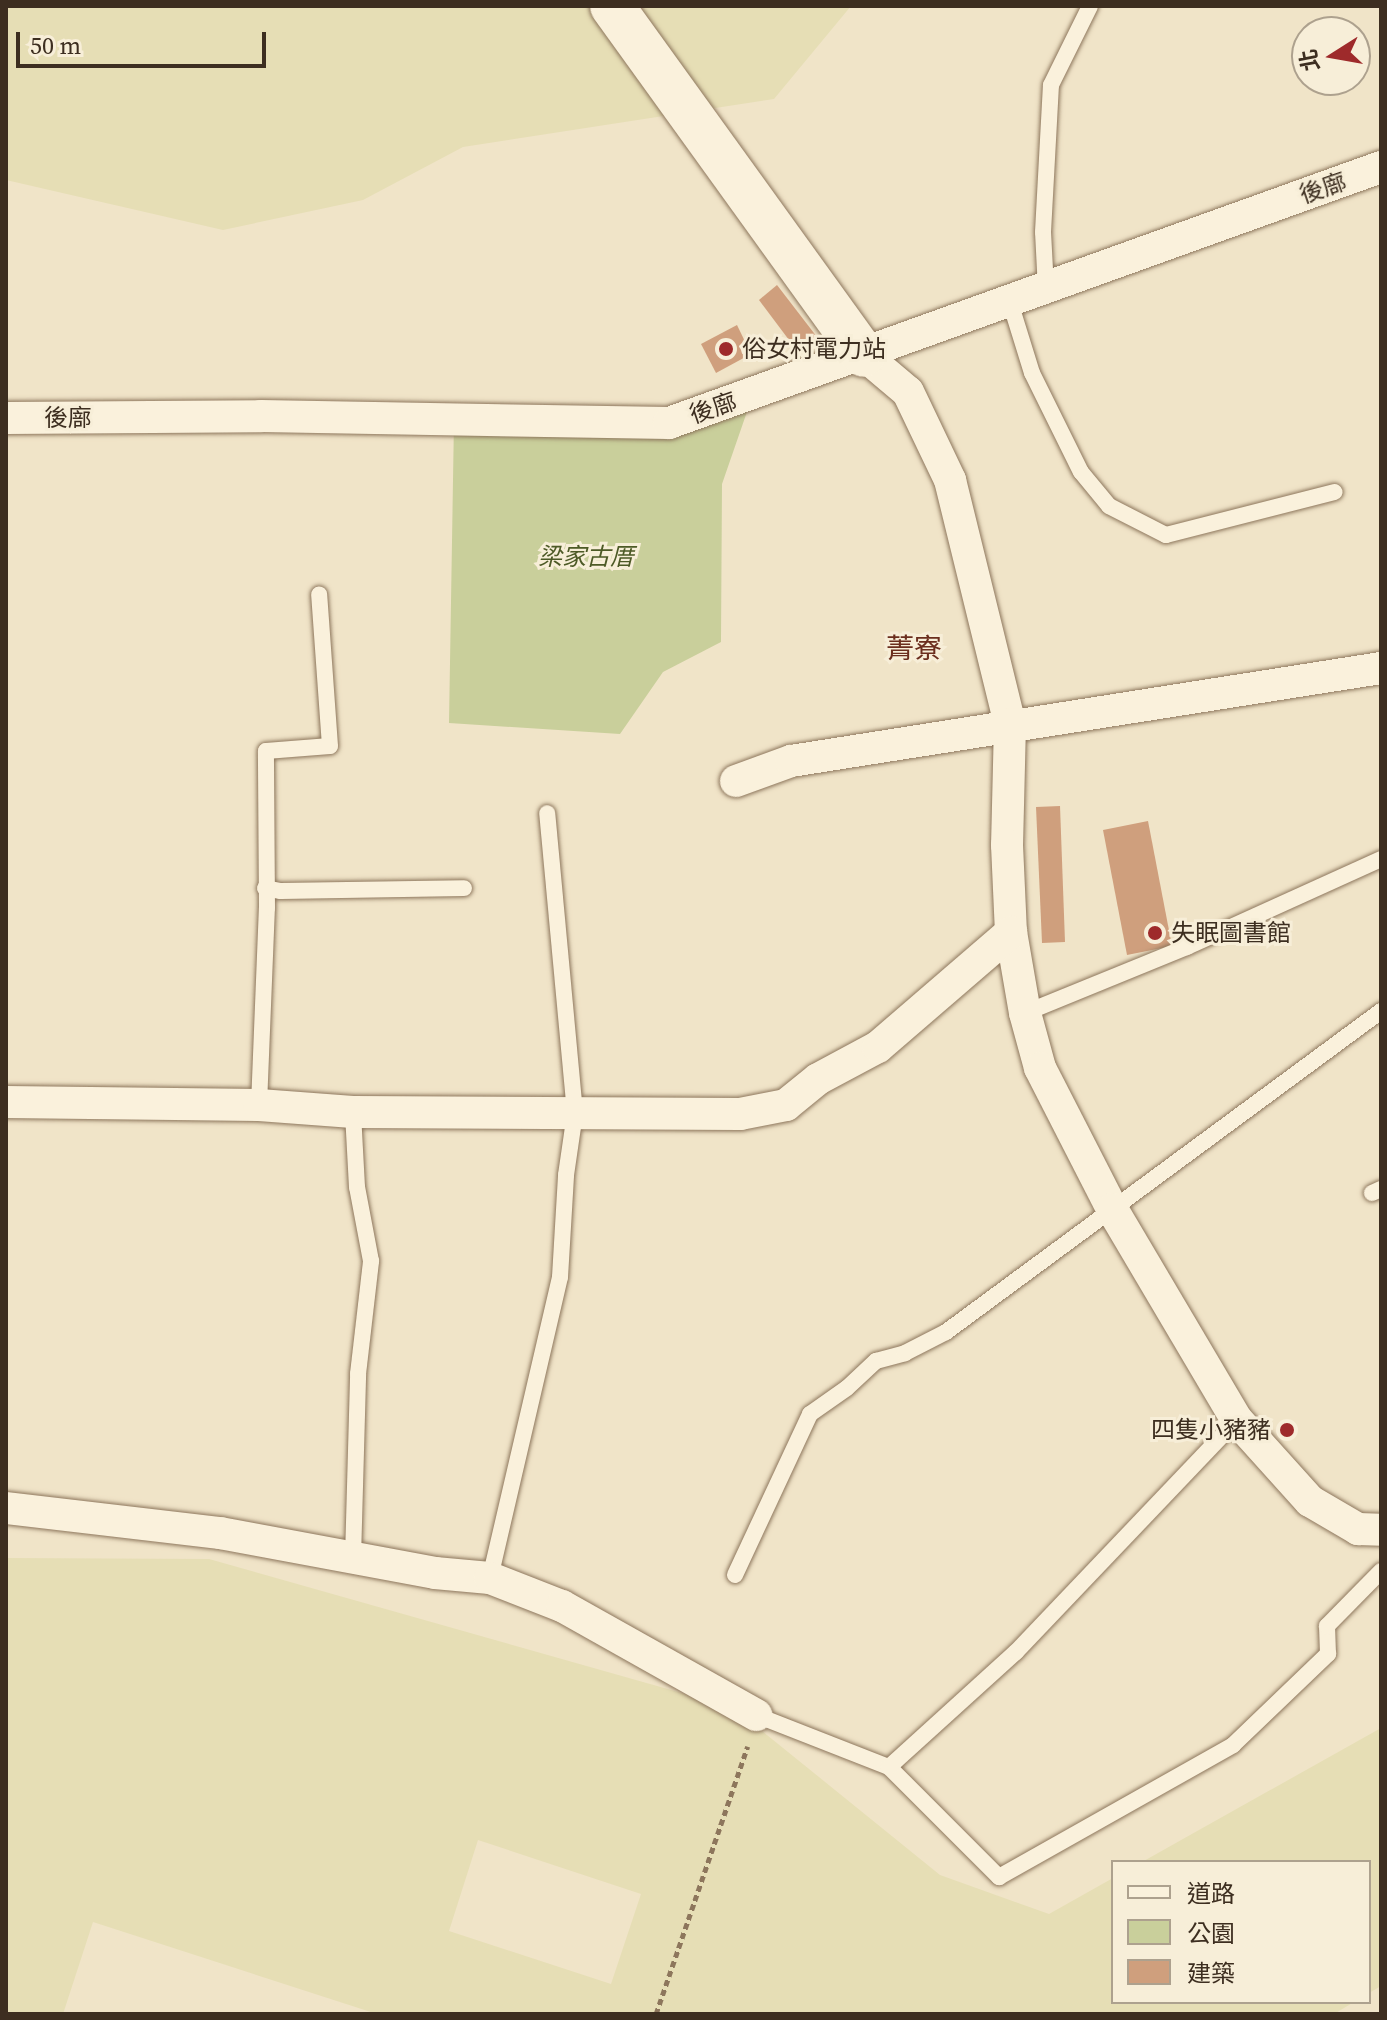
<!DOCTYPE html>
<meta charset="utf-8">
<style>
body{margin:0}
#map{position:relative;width:1387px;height:2020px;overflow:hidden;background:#f0e4c8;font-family:"Source Serif 4","Noto Sans TC",serif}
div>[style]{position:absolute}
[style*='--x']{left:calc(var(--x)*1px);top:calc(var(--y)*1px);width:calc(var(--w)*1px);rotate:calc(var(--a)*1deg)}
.farmland>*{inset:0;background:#e6deb5}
.green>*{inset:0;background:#c9cf9b}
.building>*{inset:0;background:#cf9f7d}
.path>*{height:5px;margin-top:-2.5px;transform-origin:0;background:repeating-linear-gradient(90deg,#8d765c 0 6px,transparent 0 10px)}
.roads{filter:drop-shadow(0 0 2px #8d765c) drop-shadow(0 0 2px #8d765c)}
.lane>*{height:16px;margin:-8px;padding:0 8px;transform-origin:8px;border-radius:8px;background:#faf1dc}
.street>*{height:32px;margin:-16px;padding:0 16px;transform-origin:16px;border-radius:16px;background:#faf1dc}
.secondary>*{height:44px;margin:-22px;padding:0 22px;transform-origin:22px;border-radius:22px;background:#faf1dc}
.dots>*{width:22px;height:22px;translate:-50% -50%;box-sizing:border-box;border:4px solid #f7eed8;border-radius:50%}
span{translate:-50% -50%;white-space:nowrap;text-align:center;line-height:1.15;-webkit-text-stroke:6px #f7eed8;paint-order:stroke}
.street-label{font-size:24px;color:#3d2e20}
.poi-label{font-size:24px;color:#3d2e20}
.left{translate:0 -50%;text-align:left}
.right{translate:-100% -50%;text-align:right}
.park-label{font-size:24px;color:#4d5a26;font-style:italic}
.quarter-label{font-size:28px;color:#6b2e1e}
.frame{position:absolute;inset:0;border:8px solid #3d2e20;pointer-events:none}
.legend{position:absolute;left:1111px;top:1860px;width:260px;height:144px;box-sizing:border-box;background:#f7eed8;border:2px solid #ada18e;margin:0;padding:10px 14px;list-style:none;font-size:24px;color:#3d2e20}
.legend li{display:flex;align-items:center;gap:16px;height:40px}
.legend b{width:40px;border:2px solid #ada18e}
.north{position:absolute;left:1291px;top:16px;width:80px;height:80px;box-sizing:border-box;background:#f7eed8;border:2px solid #ada18e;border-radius:50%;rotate:259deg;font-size:22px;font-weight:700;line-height:32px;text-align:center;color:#3d2e20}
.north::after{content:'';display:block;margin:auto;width:28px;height:36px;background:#9e2a2b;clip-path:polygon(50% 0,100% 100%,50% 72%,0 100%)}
.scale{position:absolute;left:16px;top:32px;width:250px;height:36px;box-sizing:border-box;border:4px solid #3d2e20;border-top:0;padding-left:10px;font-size:24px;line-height:28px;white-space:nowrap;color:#3d2e20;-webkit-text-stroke:6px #f7eed8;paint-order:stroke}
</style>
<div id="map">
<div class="farmland">
<i style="clip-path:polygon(6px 6px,851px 6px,774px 99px,463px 147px,363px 200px,223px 230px,6px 180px)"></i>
<i style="clip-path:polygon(evenodd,6px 1558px,209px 1559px,703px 1699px,751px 1722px,940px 1875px,1049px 1914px,1113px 1878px,1113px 2002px,1354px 2002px,1334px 2014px,377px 2014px,93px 1922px,63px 2014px,6px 2014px,6px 1558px,478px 1840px,641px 1894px,611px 1984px,449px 1931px,478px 1840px)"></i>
<i style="clip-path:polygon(1381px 1728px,1381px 1986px,1369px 1993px,1369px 1862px,1142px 1862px)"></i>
</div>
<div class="green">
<i style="clip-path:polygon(749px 406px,722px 484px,721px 642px,663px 672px,620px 734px,449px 723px,454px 420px)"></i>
</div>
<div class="building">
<i style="clip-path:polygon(777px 285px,817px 337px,798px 352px,759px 300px)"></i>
<i style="clip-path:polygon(737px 325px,751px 354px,716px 373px,701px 344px)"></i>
<i style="clip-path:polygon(1060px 806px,1065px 942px,1042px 943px,1036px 807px)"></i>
<i style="clip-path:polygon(1148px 821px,1172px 946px,1127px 955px,1103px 830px)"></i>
</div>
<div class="path">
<i style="--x:656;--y:2014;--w:283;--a:-71.1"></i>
</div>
<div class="roads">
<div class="lane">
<i style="--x:1046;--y:289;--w:57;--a:-93"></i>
<i style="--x:1043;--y:232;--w:147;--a:-86.9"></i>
<i style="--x:1051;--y:85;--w:88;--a:-63.7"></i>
<i style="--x:1010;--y:302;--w:74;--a:72.8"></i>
<i style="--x:1032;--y:373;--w:110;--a:63.7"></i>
<i style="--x:1081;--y:472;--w:44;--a:50.5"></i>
<i style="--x:1109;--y:506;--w:64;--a:27"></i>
<i style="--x:1166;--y:535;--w:174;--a:-14.3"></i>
<i style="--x:265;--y:888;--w:16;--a:11"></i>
<i style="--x:281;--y:891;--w:183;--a:-0.9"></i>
<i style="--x:1025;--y:1013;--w:175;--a:-22.2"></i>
<i style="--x:1187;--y:947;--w:213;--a:-24.4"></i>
<i style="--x:259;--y:1105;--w:197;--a:-87.7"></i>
<i style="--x:267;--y:908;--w:157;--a:-90.4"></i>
<i style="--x:266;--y:751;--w:64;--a:-4.5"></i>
<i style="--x:330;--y:746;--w:152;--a:-94.1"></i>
<i style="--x:1372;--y:1193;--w:10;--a:-24"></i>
<i style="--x:353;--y:1558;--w:184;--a:-88.4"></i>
<i style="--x:358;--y:1374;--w:114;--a:-83.4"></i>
<i style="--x:371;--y:1261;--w:75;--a:-100.7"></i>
<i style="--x:357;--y:1187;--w:75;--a:-93.1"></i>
<i style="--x:735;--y:1575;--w:178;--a:-65"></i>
<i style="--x:810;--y:1414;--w:45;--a:-35.1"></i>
<i style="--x:847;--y:1388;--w:40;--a:-43"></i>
<i style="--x:876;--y:1361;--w:30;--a:-15"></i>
<i style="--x:905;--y:1353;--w:46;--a:-27.1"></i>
<i style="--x:946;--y:1332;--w:541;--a:-36.42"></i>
<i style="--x:490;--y:1578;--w:309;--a:-76.9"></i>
<i style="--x:560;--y:1277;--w:102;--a:-86.6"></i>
<i style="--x:566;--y:1175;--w:63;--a:-81.7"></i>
<i style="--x:575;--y:1113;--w:301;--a:-95.3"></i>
<i style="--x:756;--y:1715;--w:143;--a:21.4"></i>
<i style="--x:889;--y:1767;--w:156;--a:45"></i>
<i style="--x:999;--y:1877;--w:269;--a:-29.4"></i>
<i style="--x:1233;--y:1745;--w:132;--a:-43.8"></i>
<i style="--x:1328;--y:1654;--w:28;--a:-92"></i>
<i style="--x:1327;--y:1626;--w:77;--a:-45.5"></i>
<i style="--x:889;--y:1767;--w:171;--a:-42.2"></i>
<i style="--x:1016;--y:1652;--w:320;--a:-46.4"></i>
</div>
<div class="street">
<i style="--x:864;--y:355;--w:57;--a:40.1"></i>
<i style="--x:908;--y:392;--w:98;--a:64.5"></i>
<i style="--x:950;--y:480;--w:251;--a:76.2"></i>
<i style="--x:1010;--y:724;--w:121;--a:91.4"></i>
<i style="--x:1007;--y:845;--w:87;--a:87.4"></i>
<i style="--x:1011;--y:932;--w:82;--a:80.2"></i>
<i style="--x:1025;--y:1013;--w:57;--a:74.7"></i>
<i style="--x:1040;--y:1068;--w:158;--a:62.9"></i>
<i style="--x:1112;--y:1209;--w:245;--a:59.4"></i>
<i style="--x:1237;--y:1420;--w:109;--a:48"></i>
<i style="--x:1310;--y:1501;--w:56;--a:30.3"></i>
<i style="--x:1358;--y:1529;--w:23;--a:2"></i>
<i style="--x:6;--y:418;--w:255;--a:-0.4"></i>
<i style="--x:261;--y:416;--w:408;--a:1"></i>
<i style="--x:669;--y:423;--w:757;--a:-19.78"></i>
<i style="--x:736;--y:781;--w:59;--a:-20"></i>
<i style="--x:791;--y:761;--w:597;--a:-8.96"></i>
<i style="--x:6;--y:1102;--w:253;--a:0.7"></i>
<i style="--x:259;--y:1105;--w:94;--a:4.3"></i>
<i style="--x:353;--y:1112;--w:387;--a:0.3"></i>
<i style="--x:740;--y:1114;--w:47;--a:-11.1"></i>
<i style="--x:786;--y:1105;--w:41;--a:-39.1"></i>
<i style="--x:818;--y:1079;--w:68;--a:-28.1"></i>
<i style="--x:878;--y:1047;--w:176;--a:-40.8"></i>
<i style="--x:6;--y:1508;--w:215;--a:6.7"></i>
<i style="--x:220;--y:1533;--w:219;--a:10.5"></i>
<i style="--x:435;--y:1573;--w:55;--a:5.2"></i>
<i style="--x:490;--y:1578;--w:77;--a:21.3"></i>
<i style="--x:562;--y:1606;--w:223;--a:29.3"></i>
</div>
<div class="secondary">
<i style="--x:612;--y:6;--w:430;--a:54.2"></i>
</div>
</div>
<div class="dots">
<i style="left:726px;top:349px;background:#9e2a2b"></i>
<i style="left:1155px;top:933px;background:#9e2a2b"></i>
<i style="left:1287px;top:1430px;background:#9e2a2b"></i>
</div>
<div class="street-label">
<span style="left:1323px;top:188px;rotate:-19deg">後廍</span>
<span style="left:713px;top:408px;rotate:-19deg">後廍</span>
<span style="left:68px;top:418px">後廍</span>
</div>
<div class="poi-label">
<span class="left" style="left:742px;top:349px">俗女村電力站</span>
<span class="left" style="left:1171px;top:933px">失眠圖書館</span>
<span class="right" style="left:1271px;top:1430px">四隻小豬豬</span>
</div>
<div class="park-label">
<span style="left:586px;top:557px">梁家古厝</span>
</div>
<div class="quarter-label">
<span style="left:914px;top:648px">菁寮</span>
</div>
<div class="frame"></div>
<ul class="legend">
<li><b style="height:10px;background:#faf1dc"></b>道路</li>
<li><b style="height:22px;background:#c9cf9b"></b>公園</li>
<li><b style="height:22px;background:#cf9f7d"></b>建築</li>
</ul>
<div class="north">北</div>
<div class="scale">50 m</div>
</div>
